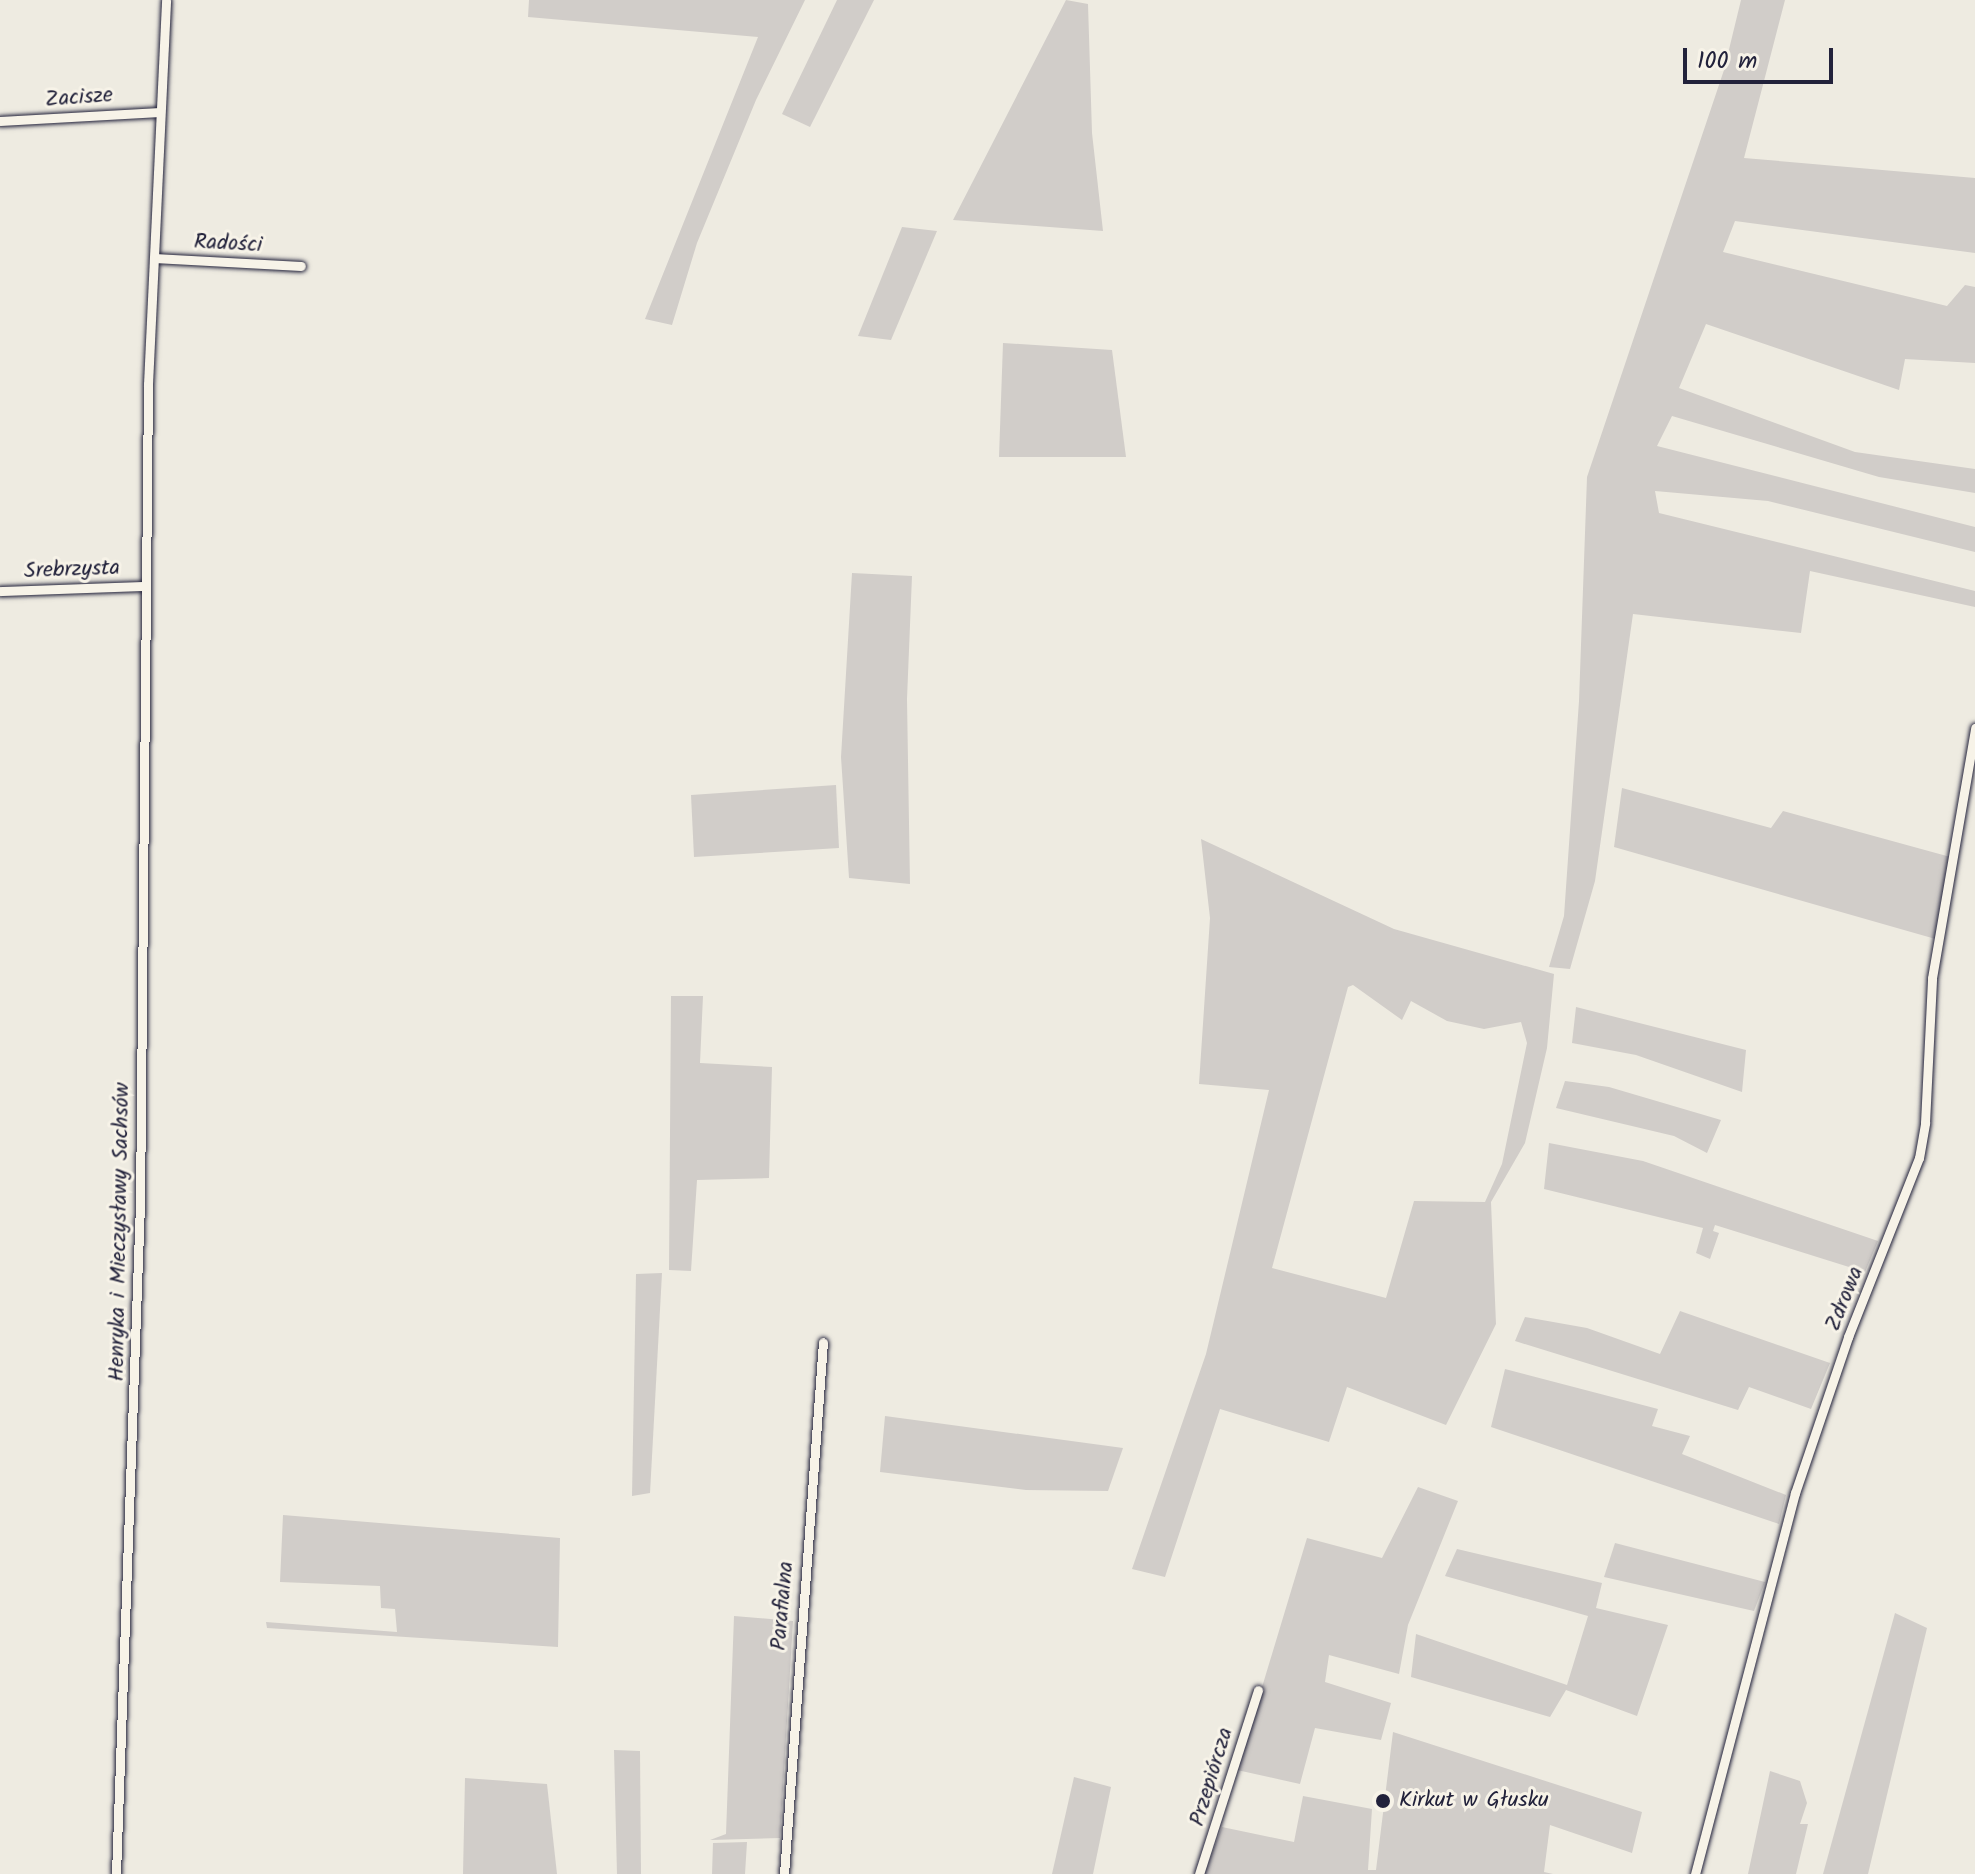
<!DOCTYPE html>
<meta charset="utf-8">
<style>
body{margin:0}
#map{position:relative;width:1975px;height:1874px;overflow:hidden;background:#eeebe1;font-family:Kalam,sans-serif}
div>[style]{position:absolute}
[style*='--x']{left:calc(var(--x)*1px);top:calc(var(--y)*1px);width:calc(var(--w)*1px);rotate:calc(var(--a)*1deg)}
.green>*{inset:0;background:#d1cdc9}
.roads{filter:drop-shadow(0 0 2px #22223b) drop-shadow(0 0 2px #22223b)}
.street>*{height:9px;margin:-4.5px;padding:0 4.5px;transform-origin:4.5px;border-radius:4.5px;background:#f7f3e8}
.dots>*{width:22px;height:22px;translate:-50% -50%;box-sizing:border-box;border:4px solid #f7f3e8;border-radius:50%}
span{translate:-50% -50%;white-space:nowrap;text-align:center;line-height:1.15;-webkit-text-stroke:6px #f7f3e8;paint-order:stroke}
.street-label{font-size:22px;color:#22223b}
.poi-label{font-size:22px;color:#22223b}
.left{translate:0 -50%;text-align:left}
.scale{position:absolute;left:1683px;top:48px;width:150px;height:36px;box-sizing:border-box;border:4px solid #22223b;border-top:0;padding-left:10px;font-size:24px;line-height:28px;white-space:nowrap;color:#22223b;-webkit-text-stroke:6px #f7f3e8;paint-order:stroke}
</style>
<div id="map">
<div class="green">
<i style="clip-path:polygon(529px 0,805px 0,756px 100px,697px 243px,672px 325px,645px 319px,758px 37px,528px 17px)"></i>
<i style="clip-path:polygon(837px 0,874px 0,810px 127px,782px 114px)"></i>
<i style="clip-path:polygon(1066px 0,1088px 4px,1092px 133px,1103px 231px,953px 220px)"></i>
<i style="clip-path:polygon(1741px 0,1785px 0,1744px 158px,1975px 178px,1975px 253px,1735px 221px,1723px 252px,1947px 306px,1965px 285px,1975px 287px,1975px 363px,1905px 359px,1899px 390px,1706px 324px,1679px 388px,1855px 452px,1975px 469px,1975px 493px,1879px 477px,1672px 416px,1657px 446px,1975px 527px,1975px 552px,1768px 501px,1655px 491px,1659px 513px,1975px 591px,1975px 607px,1810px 571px,1801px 633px,1633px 614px,1595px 881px,1570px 969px,1549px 967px,1564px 916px,1579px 701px,1587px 477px,1724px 70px)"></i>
<i style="clip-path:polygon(902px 227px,937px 231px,891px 340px,858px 336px)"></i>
<i style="clip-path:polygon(1003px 343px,1112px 350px,1126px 457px,999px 457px)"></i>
<i style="clip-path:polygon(852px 573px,912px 576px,907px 699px,910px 884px,849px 878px,841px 757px)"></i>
<i style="clip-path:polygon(836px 785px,839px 848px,694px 857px,691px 795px)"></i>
<i style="clip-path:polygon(1622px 788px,1771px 828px,1783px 811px,1954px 858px,1939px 940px,1614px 847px)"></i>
<i style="clip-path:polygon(evenodd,1201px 839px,1394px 929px,1554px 974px,1547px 1048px,1525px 1143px,1491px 1202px,1496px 1324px,1446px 1425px,1347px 1387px,1329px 1442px,1220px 1409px,1165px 1577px,1132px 1569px,1206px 1354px,1269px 1090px,1199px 1084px,1210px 918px,1201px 839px,1353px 985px,1402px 1020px,1411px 1001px,1447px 1021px,1484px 1029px,1521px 1022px,1527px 1043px,1502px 1164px,1485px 1202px,1414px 1201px,1386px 1298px,1272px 1268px,1348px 987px,1353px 985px)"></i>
<i style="clip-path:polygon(671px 996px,703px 996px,700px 1063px,772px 1067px,769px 1178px,697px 1180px,691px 1271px,669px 1270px)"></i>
<i style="clip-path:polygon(1576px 1007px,1746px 1050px,1742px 1092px,1636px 1055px,1572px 1043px)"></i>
<i style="clip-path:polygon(1565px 1081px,1609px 1087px,1721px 1120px,1707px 1153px,1674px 1136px,1556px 1108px)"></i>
<i style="clip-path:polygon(1549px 1143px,1643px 1161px,1878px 1241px,1865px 1272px,1715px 1225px,1713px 1231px,1719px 1233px,1710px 1259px,1696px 1253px,1703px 1228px,1544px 1189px)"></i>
<i style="clip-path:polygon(662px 1273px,650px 1493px,632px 1496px,636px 1274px)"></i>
<i style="clip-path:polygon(1680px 1311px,1830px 1363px,1811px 1409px,1749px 1387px,1738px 1410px,1515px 1341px,1525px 1317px,1587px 1328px,1660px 1354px)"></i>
<i style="clip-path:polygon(1505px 1369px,1658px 1409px,1652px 1426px,1690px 1436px,1682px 1454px,1786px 1495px,1779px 1524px,1491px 1427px)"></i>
<i style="clip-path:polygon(885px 1416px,1123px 1448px,1108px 1491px,1026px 1490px,880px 1472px)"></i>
<i style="clip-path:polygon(1418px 1487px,1458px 1501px,1408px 1625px,1399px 1674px,1329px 1655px,1325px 1682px,1391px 1703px,1381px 1740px,1315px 1728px,1300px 1784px,1237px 1770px,1307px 1538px,1382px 1558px)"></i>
<i style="clip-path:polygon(283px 1515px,560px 1538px,558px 1647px,267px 1628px,266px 1622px,397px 1632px,395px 1609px,381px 1608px,380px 1586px,280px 1582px)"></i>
<i style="clip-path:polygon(1615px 1543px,1765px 1582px,1754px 1611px,1604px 1577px)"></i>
<i style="clip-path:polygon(1457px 1549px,1602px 1583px,1596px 1608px,1668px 1625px,1637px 1716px,1566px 1690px,1550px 1717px,1411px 1677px,1416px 1634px,1567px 1685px,1588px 1616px,1445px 1576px)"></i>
<i style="clip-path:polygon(1895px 1613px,1927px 1628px,1868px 1874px,1823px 1874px)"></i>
<i style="clip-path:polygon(734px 1616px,793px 1621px,780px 1838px,710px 1840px,726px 1834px)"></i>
<i style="clip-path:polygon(1393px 1732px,1642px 1812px,1632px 1853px,1550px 1825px,1544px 1872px,1553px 1874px,1204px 1874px,1222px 1827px,1294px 1842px,1303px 1796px,1372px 1809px,1368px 1870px,1376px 1870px)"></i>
<i style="clip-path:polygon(614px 1750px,640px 1751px,641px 1874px,617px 1874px)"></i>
<i style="clip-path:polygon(1770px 1771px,1800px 1781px,1807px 1803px,1800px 1824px,1808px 1824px,1796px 1874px,1748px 1874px)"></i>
<i style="clip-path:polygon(1074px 1777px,1111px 1787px,1093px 1874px,1052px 1874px)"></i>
<i style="clip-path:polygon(465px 1778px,547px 1784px,557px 1874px,463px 1874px)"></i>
<i style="clip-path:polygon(747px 1842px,745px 1874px,712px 1874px,713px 1843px)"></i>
</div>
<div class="roads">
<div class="street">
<i style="--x:0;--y:121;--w:160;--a:-3.2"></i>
<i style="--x:154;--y:258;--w:147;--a:3.1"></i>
<i style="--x:0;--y:591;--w:145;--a:-2"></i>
<i style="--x:116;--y:1874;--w:670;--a:-87.95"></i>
<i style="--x:140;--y:1204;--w:820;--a:-89.44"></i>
<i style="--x:148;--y:384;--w:384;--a:-87.3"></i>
<i style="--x:784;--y:1874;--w:533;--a:-85.81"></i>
<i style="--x:1199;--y:1874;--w:193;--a:-72.2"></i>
<i style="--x:1695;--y:1874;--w:394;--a:-75.3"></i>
<i style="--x:1795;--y:1493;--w:165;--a:-71.2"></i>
<i style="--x:1848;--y:1337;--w:193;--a:-68.4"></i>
<i style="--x:1919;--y:1158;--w:36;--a:-80"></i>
<i style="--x:1925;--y:1123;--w:145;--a:-87.2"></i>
<i style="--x:1932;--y:978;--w:254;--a:-80.2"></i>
</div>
</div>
<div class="dots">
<i style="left:1383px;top:1801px;background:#22223b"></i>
</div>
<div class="street-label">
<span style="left:79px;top:98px;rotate:-4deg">Zacisze</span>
<span style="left:228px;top:244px;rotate:3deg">Radości</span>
<span style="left:72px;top:570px;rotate:-2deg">Srebrzysta</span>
<span style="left:120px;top:1232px;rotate:-89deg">Henryka i Mieczysławy Sachsów</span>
<span style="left:1845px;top:1299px;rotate:-68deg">Zdrowa</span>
<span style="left:783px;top:1606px;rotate:-85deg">Parafialna</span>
<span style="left:1212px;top:1777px;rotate:-73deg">Przepiórcza</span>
</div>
<div class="poi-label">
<span class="left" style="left:1399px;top:1801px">Kirkut w Głusku</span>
</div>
<div class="scale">100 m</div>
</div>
